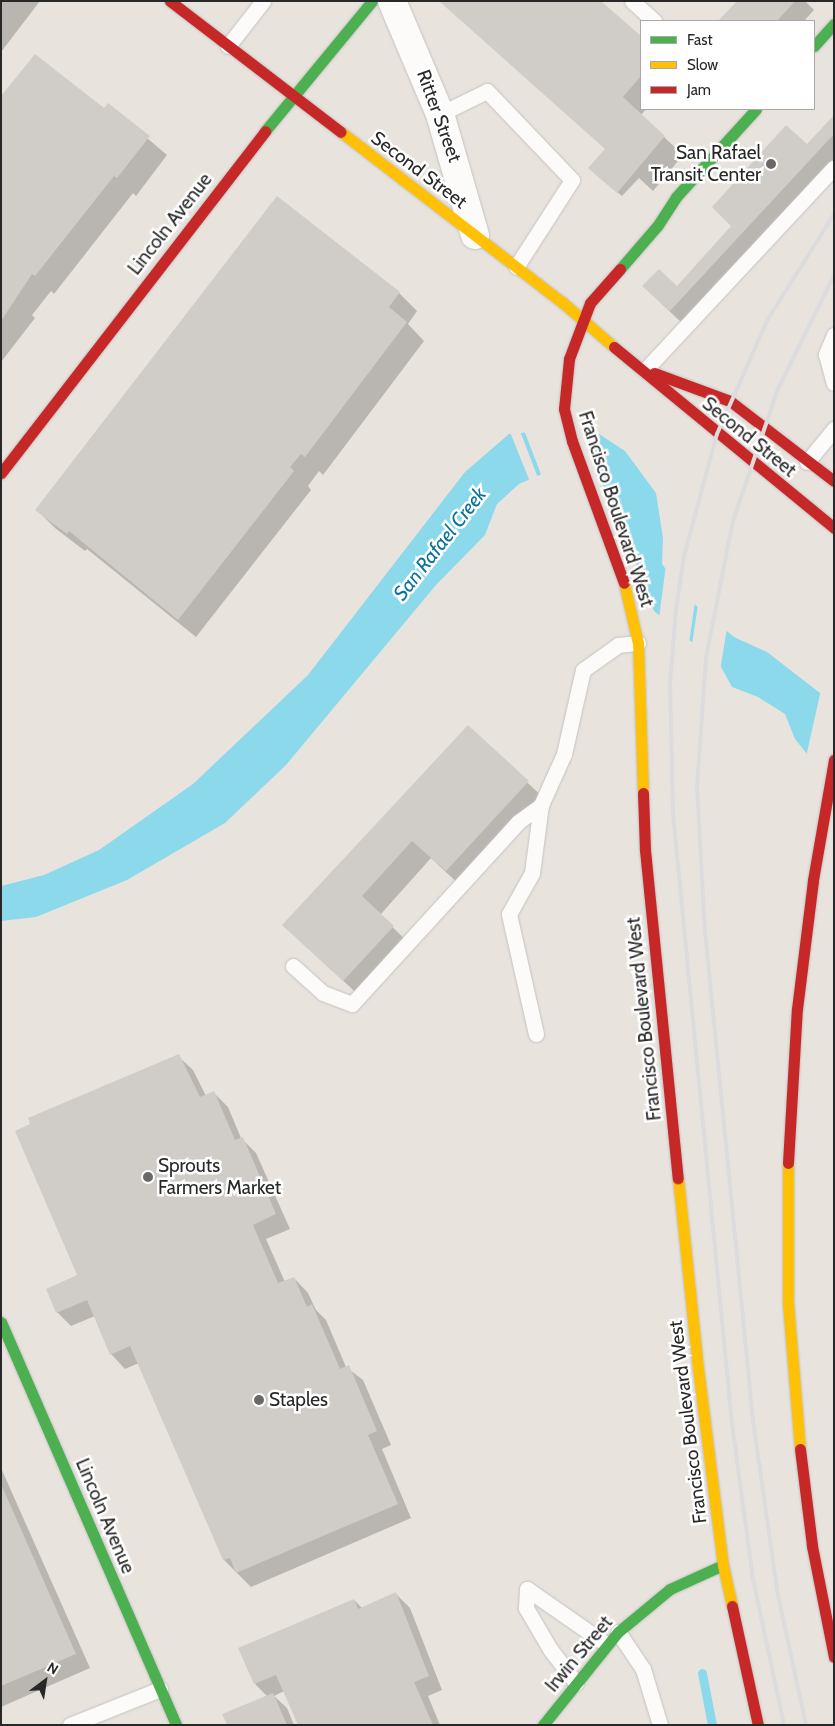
<!DOCTYPE html>
<style>
body{margin:0}
#map{position:relative;width:835px;height:1726px;overflow:hidden;background:#e8e3dd;font-family:Cabin,sans-serif}
div>[style]{position:absolute}
[style*='--x']{left:calc(var(--x)*1px);top:calc(var(--y)*1px);width:calc(var(--w)*1px);rotate:calc(var(--a)*1deg)}
.water>*{inset:0;background:#8dd9ec}
.pier>*{inset:0;background:#e8e3dd}
.shadow>*{inset:0;background:#0003}
.stream>*{height:9px;margin:-4.5px;padding:0 4.5px;transform-origin:4.5px;border-radius:4.5px;background:#8dd9ec}
.building>*{inset:0;background:#d0cdc9}
.roads{filter:drop-shadow(0 0 1px #c4c3c3) drop-shadow(0 0 1px #c4c3c3)}
.lane>*{height:15px;margin:-7.5px;padding:0 7.5px;transform-origin:7.5px;border-radius:7.5px;background:#fcfbfa}
.street>*{height:28px;margin:-14px;padding:0 14px;transform-origin:14px;border-radius:14px;background:#fcfbfa}
.fast>*{height:11px;margin:-5.5px;padding:0 5.5px;transform-origin:5.5px;border-radius:5.5px;background:#4caf50}
.slow>*{height:11px;margin:-5.5px;padding:0 5.5px;transform-origin:5.5px;border-radius:5.5px;background:#ffc107}
.jam>*{height:11px;margin:-5.5px;padding:0 5.5px;transform-origin:5.5px;border-radius:5.5px;background:#c62828}
.rail>*{height:4px;margin:-2px;padding:0 2px;transform-origin:2px;border-radius:2px;background:#dcdcde}
.dots>*{width:14px;height:14px;translate:-50% -50%;box-sizing:border-box;border:2px solid #fff;border-radius:50%}
span{translate:-50% -50%;white-space:nowrap;text-align:center;line-height:1.15;-webkit-text-stroke:5px #fff;paint-order:stroke}
.street-label{font-size:19px;color:#282828}
.poi-label{font-size:19px;color:#282828}
.right{translate:-100% -50%;text-align:right}
.left{translate:0 -50%;text-align:left}
.water-label{font-size:20px;color:#08719d;font-style:italic}
.frame{position:absolute;inset:0;border:2px solid #282828;pointer-events:none}
.legend{position:absolute;left:640px;top:20px;width:175px;height:90px;box-sizing:border-box;background:#fff;border:1px solid #a9a9a9;margin:0;padding:6px 9px;list-style:none;font-size:15px;color:#282828}
.legend li{display:flex;align-items:center;gap:10px;height:25px}
.legend b{width:25px;border:1px solid #a9a9a9}
.north{position:absolute;left:20px;top:1656px;width:50px;height:50px;-webkit-text-stroke:4px #fff;paint-order:stroke;rotate:31deg;font-size:14px;font-weight:700;line-height:20px;text-align:center;color:#282828}
.north::after{content:'';display:block;margin:auto;width:18px;height:22px;background:#282828;clip-path:polygon(50% 0,100% 100%,50% 72%,0 100%)}
</style>
<div id="map">
<div class="water">
<i style="clip-path:polygon(551px 430px,596px 432px,625px 451px,656px 493px,663px 538px,662px 564px,687px 598px,734px 637px,767px 652px,820px 693px,834px 709px,834px 788px,795px 739px,785px 714px,758px 697px,732px 687px,720px 665px,654px 611px,613px 504px,598px 476px,562px 465px,519px 484px,497px 504px,485px 535px,436px 585px,286px 765px,225px 823px,127px 880px,36px 917px,1px 921px,1px 886px,44px 875px,99px 850px,193px 784px,308px 675px,465px 472px,509px 434px)"></i>
</div>
<div class="pier">
<i style="clip-path:polygon(551px 427px,592px 429px,600px 484px,597px 478px,562px 468px,542px 477px,524px 430px)"></i>
<i style="clip-path:polygon(520px 431px,538px 478px,530px 482px,510px 432px)"></i>
<i style="clip-path:polygon(666px 565px,695px 601px,689px 643px,659px 618px)"></i>
<i style="clip-path:polygon(698px 604px,727px 628px,720px 671px,692px 645px)"></i>
<i style="clip-path:polygon(821px 690px,834px 705px,834px 791px,806px 757px)"></i>
</div>
<div class="shadow">
<i style="clip-path:polygon(1px 1px,40px 1px,1px 52px)"></i>
<i style="clip-path:polygon(441px 1px,599px 1px,641px 38px,641px 109px,646px 109px,641px 115px,683px 155px,653px 191px,639px 178px,622px 196px,594px 173px,606px 149px)"></i>
<i style="clip-path:polygon(739px 1px,805px 1px,814px 10px,804px 21px,720px 21px)"></i>
<i style="clip-path:polygon(1px 98px,105px 109px,108px 105px,167px 155px,136px 196px,133px 193px,54px 294px,51px 291px,32px 315px,35px 318px,1px 362px)"></i>
<i style="clip-path:polygon(834px 117px,834px 164px,684px 325px,643px 286px,677px 287px,733px 226px,714px 206px,786px 127px,807px 145px)"></i>
<i style="clip-path:polygon(278px 198px,399px 293px,417px 311px,408px 324px,424px 341px,323px 475px,319px 471px,308px 486px,311px 490px,196px 637px,87px 549px,85px 551px,55px 528px,37px 510px)"></i>
<i style="clip-path:polygon(468px 727px,546px 800px,464px 889px,431px 858px,380px 915px,411px 945px,362px 998px,302px 943px)"></i>
<i style="clip-path:polygon(178px 1056px,193px 1070px,206px 1096px,214px 1093px,228px 1107px,241px 1138px,256px 1153px,290px 1229px,266px 1239px,285px 1282px,294px 1278px,308px 1293px,316px 1310px,326px 1320px,346px 1367px,363px 1380px,391px 1445px,382px 1449px,411px 1518px,251px 1587px,224px 1560px,139px 1363px,125px 1369px,111px 1354px,95px 1316px,71px 1326px,57px 1312px,78px 1276px)"></i>
<i style="clip-path:polygon(1px 1468px,90px 1668px,1px 1707px)"></i>
<i style="clip-path:polygon(396px 1594px,410px 1608px,442px 1690px,428px 1696px,440px 1725px,299px 1725px,284px 1691px,274px 1696px,287px 1708px,294px 1725px,228px 1725px,267px 1696px,255px 1684px,354px 1600px,362px 1608px)"></i>
</div>
<div class="stream">
<i style="--x:702;--y:1673;--w:53;--a:79.1"></i>
</div>
<div class="building">
<i style="clip-path:polygon(439px 1px,601px 1px,641px 36px,641px 76px,623px 97px,665px 136px,617px 193px,588px 168px,605px 149px)"></i>
<i style="clip-path:polygon(737px 1px,795px 1px,777px 21px,718px 21px)"></i>
<i style="clip-path:polygon(35px 54px,104px 108px,108px 103px,150px 136px,117px 178px,114px 176px,35px 276px,32px 274px,1px 321px,1px 96px)"></i>
<i style="clip-path:polygon(834px 115px,834px 134px,670px 311px,642px 286px,659px 269px,677px 286px,731px 226px,712px 207px,786px 125px,807px 144px)"></i>
<i style="clip-path:polygon(277px 196px,400px 292px,389px 307px,407px 322px,305px 457px,301px 454px,290px 467px,294px 471px,178px 620px,69px 531px,67px 534px,35px 510px)"></i>
<i style="clip-path:polygon(468px 725px,529px 781px,446px 871px,412px 841px,362px 896px,394px 926px,343px 981px,282px 925px)"></i>
<i style="clip-path:polygon(179px 1054px,200px 1097px,214px 1091px,235px 1140px,243px 1137px,276px 1214px,253px 1225px,278px 1283px,294px 1277px,307px 1307px,312px 1304px,340px 1369px,349px 1365px,377px 1431px,368px 1435px,398px 1504px,236px 1573px,230px 1558px,223px 1560px,130px 1346px,110px 1355px,87px 1300px,56px 1313px,46px 1289px,77px 1275px,15px 1131px,30px 1124px,28px 1118px)"></i>
<i style="clip-path:polygon(1px 1484px,76px 1654px,1px 1686px)"></i>
<i style="clip-path:polygon(396px 1592px,429px 1676px,414px 1682px,433px 1725px,298px 1725px,276px 1675px,254px 1684px,238px 1648px,354px 1599px,358px 1609px)"></i>
<i style="clip-path:polygon(273px 1693px,287px 1725px,227px 1725px,222px 1714px)"></i>
</div>
<div class="roads">
<div class="lane">
<i style="--x:632;--y:1;--w:30;--a:42"></i>
<i style="--x:228;--y:46;--w:57;--a:-52.1"></i>
<i style="--x:440;--y:114;--w:52;--a:-26.1"></i>
<i style="--x:487;--y:91;--w:123;--a:46.3"></i>
<i style="--x:572;--y:180;--w:103;--a:122.8"></i>
<i style="--x:834;--y:335;--w:21;--a:113"></i>
<i style="--x:826;--y:354;--w:30;--a:75"></i>
<i style="--x:645;--y:370;--w:277;--a:-47"></i>
<i style="--x:807;--y:462;--w:43;--a:-50.7"></i>
<i style="--x:293;--y:966;--w:40;--a:42"></i>
<i style="--x:323;--y:993;--w:31;--a:21"></i>
<i style="--x:352;--y:1004;--w:246;--a:-47.6"></i>
<i style="--x:518;--y:822;--w:29;--a:-36"></i>
<i style="--x:536;--y:1034;--w:123;--a:-102.7"></i>
<i style="--x:509;--y:914;--w:47;--a:-60.7"></i>
<i style="--x:532;--y:873;--w:69;--a:-82.5"></i>
<i style="--x:541;--y:805;--w:56;--a:-65.7"></i>
<i style="--x:564;--y:754;--w:86;--a:-77.3"></i>
<i style="--x:583;--y:670;--w:43;--a:-35.5"></i>
<i style="--x:618;--y:645;--w:20;--a:-6"></i>
<i style="--x:618;--y:1632;--w:45;--a:56"></i>
<i style="--x:643;--y:1669;--w:59;--a:73.1"></i>
<i style="--x:576;--y:1683;--w:43;--a:-127.4"></i>
<i style="--x:550;--y:1649;--w:48;--a:-120.3"></i>
<i style="--x:526;--y:1608;--w:19;--a:-87"></i>
<i style="--x:527;--y:1589;--w:96;--a:34.8"></i>
<i style="--x:70;--y:1725;--w:97;--a:-21.8"></i>
</div>
<div class="street">
<i style="--x:392;--y:1;--w:123;--a:67"></i>
<i style="--x:440;--y:114;--w:126;--a:73.9"></i>
</div>
<div class="fast">
<i style="--x:814;--y:46;--w:30;--a:-48"></i>
<i style="--x:265;--y:131;--w:168;--a:-50.5"></i>
<i style="--x:620;--y:269;--w:58;--a:-49.2"></i>
<i style="--x:658;--y:225;--w:33;--a:-57"></i>
<i style="--x:676;--y:197;--w:119;--a:-47.7"></i>
<i style="--x:1;--y:1322;--w:439;--a:66.5"></i>
<i style="--x:543;--y:1725;--w:119;--a:-51.1"></i>
<i style="--x:618;--y:1632;--w:67;--a:-39.6"></i>
<i style="--x:670;--y:1589;--w:58;--a:-24.4"></i>
</div>
<div class="slow">
<i style="--x:341;--y:132;--w:279;--a:37.6"></i>
<i style="--x:562;--y:302;--w:69;--a:40.9"></i>
<i style="--x:624;--y:583;--w:62;--a:76.9"></i>
<i style="--x:638;--y:643;--w:150;--a:88.1"></i>
<i style="--x:788;--y:1163;--w:140;--a:90"></i>
<i style="--x:788;--y:1303;--w:146;--a:85.3"></i>
<i style="--x:678;--y:1178;--w:183;--a:84"></i>
<i style="--x:697;--y:1360;--w:207;--a:82.8"></i>
<i style="--x:723;--y:1565;--w:42;--a:77.6"></i>
</div>
<div class="jam">
<i style="--x:170;--y:1;--w:215;--a:37.5"></i>
<i style="--x:620;--y:269;--w:45;--a:131.4"></i>
<i style="--x:590;--y:303;--w:60;--a:110.6"></i>
<i style="--x:569;--y:359;--w:50;--a:95.7"></i>
<i style="--x:564;--y:409;--w:33;--a:76"></i>
<i style="--x:572;--y:441;--w:151;--a:69.9"></i>
<i style="--x:614;--y:347;--w:285;--a:39.4"></i>
<i style="--x:654;--y:373;--w:81;--a:20.2"></i>
<i style="--x:730;--y:401;--w:131;--a:37.6"></i>
<i style="--x:1;--y:473;--w:432;--a:-52.3"></i>
<i style="--x:643;--y:793;--w:57;--a:88"></i>
<i style="--x:645;--y:850;--w:330;--a:84.3"></i>
<i style="--x:788;--y:1163;--w:154;--a:-86.7"></i>
<i style="--x:797;--y:1009;--w:130;--a:-82.9"></i>
<i style="--x:813;--y:880;--w:122;--a:-80.1"></i>
<i style="--x:800;--y:1449;--w:98;--a:82.9"></i>
<i style="--x:812;--y:1546;--w:113;--a:78.8"></i>
<i style="--x:732;--y:1606;--w:122;--a:77.7"></i>
</div>
</div>
<div class="rail">
<i style="--x:784;--y:1725;--w:149;--a:-102"></i>
<i style="--x:753;--y:1579;--w:156;--a:-97.7"></i>
<i style="--x:732;--y:1424;--w:614;--a:-95.52"></i>
<i style="--x:673;--y:813;--w:129;--a:-91.3"></i>
<i style="--x:670;--y:684;--w:74;--a:-85.4"></i>
<i style="--x:676;--y:610;--w:55;--a:-81.6"></i>
<i style="--x:684;--y:556;--w:126;--a:-74.9"></i>
<i style="--x:717;--y:434;--w:126;--a:-66.1"></i>
<i style="--x:768;--y:319;--w:124;--a:-57.8"></i>
<i style="--x:806;--y:1725;--w:132;--a:-102.2"></i>
<i style="--x:778;--y:1596;--w:178;--a:-98.1"></i>
<i style="--x:753;--y:1420;--w:488;--a:-95.6"></i>
<i style="--x:705;--y:934;--w:147;--a:-93.1"></i>
<i style="--x:697;--y:787;--w:130;--a:-86"></i>
<i style="--x:706;--y:657;--w:139;--a:-78.8"></i>
<i style="--x:733;--y:521;--w:139;--a:-71.2"></i>
<i style="--x:778;--y:389;--w:127;--a:-63.8"></i>
</div>
<div class="dots">
<i style="left:771px;top:164px;background:#6b6967"></i>
<i style="left:148px;top:1177px;background:#6b6967"></i>
<i style="left:259px;top:1400px;background:#6b6967"></i>
</div>
<div class="street-label">
<span style="left:439px;top:116px;rotate:70deg">Ritter Street</span>
<span style="left:419px;top:170px;rotate:37deg">Second Street</span>
<span style="left:170px;top:224px;rotate:-52deg">Lincoln Avenue</span>
<span style="left:749px;top:437px;rotate:39deg">Second Street</span>
<span style="left:616px;top:509px;rotate:72deg">Francisco Boulevard West</span>
<span style="left:644px;top:1019px;rotate:-96deg">Francisco Boulevard West</span>
<span style="left:688px;top:1422px;rotate:-97deg">Francisco Boulevard West</span>
<span style="left:105px;top:1516px;rotate:67deg">Lincoln Avenue</span>
<span style="left:579px;top:1654px;rotate:-50deg">Irwin Street</span>
</div>
<div class="poi-label">
<span class="right" style="left:761px;top:164px">San Rafael<br>Transit Center</span>
<span class="left" style="left:158px;top:1177px">Sprouts<br>Farmers Market</span>
<span class="left" style="left:269px;top:1400px">Staples</span>
</div>
<div class="water-label">
<span style="left:440px;top:544px;rotate:-52deg">San Rafael Creek</span>
</div>
<div class="frame"></div>
<ul class="legend">
<li><b style="height:6px;background:#4caf50"></b>Fast</li>
<li><b style="height:6px;background:#ffc107"></b>Slow</li>
<li><b style="height:6px;background:#c62828"></b>Jam</li>
</ul>
<div class="north">N</div>
</div>
